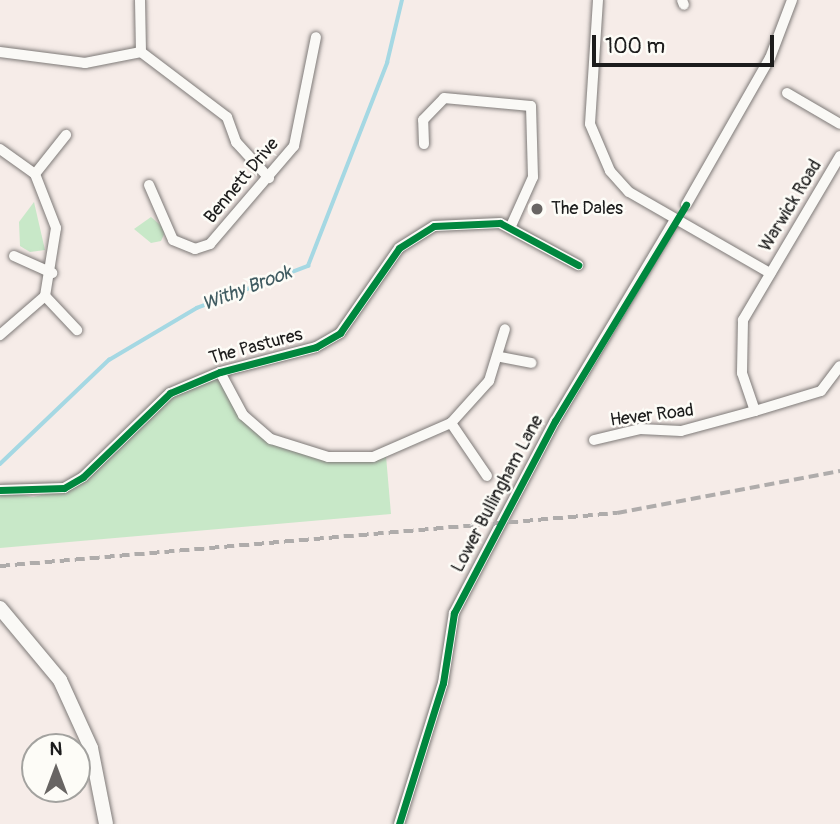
<!DOCTYPE html>
<style>
body{margin:0}
#map{position:relative;width:840px;height:824px;overflow:hidden;background:#f6ece8;font-family:Pangolin,sans-serif}
div>[style]{position:absolute}
[style*='--x']{left:calc(var(--x)*1px);top:calc(var(--y)*1px);width:calc(var(--w)*1px);rotate:calc(var(--a)*1deg)}
.green>*{inset:0;background:#c8e8c8}
.stream>*{height:3.5px;margin:-1.75px;padding:0 1.75px;transform-origin:1.75px;border-radius:1.75px;background:#a5d8e3}
.roads{filter:drop-shadow(0 0 2px #7e7a78) drop-shadow(0 0 2px #7e7a78)}
.street>*{height:10px;margin:-5px;padding:0 5px;transform-origin:5px;border-radius:5px;background:#faf9f6}
.secondary>*{height:14px;margin:-7px;padding:0 7px;transform-origin:7px;border-radius:7px;background:#faf9f6}
.rail>*{height:3.5px;margin-top:-1.75px;transform-origin:0;background:repeating-linear-gradient(90deg,#afacab 0 10px,transparent 0 15px)}
.cycleway>*{height:7px;margin:-3.5px;padding:0 3.5px;transform-origin:3.5px;border-radius:3.5px;background:#00873e}
.dots>*{width:19px;height:19px;translate:-50% -50%;box-sizing:border-box;border:4px solid #fdfcf7;border-radius:50%}
span{translate:-50% -50%;white-space:nowrap;text-align:center;line-height:1.15;-webkit-text-stroke:5px #fdfcf7;paint-order:stroke}
.street-label{font-size:18px;color:#1c1c1c}
.poi-label{font-size:18px;color:#1c1c1c}
.left{translate:0 -50%;text-align:left}
.water-label{font-size:19px;color:#405b61;font-style:italic}
.north{position:absolute;left:21px;top:733px;width:70px;height:70px;box-sizing:border-box;background:#fdfcf7;border:2px solid #a3a29f;border-radius:50%;rotate:0deg;font-size:19px;font-weight:700;line-height:28px;text-align:center;color:#1c1c1c}
.north::after{content:'';display:block;margin:auto;width:24px;height:32px;background:#686563;clip-path:polygon(50% 0,100% 100%,50% 72%,0 100%)}
.scale{position:absolute;left:592px;top:35px;width:182px;height:32px;box-sizing:border-box;border:4px solid #1c1c1c;border-top:0;padding-left:9px;font-size:21px;line-height:24px;white-space:nowrap;color:#1c1c1c;-webkit-text-stroke:5px #fdfcf7;paint-order:stroke}
</style>
<div id="map">
<div class="green">
<i style="clip-path:polygon(34px 202px,45px 250px,30px 252px,20px 246px,19px 222px)"></i>
<i style="clip-path:polygon(151px 217px,166px 230px,161px 241px,151px 243px,134px 229px)"></i>
<i style="clip-path:polygon(222px 372px,245px 416px,271px 439px,323px 456px,386px 456px,391px 514px,0 548px,0 491px,33px 497px,67px 489px,172px 393px)"></i>
</div>
<div class="stream">
<i style="--x:0;--y:464;--w:151;--a:-43.7"></i>
<i style="--x:109;--y:360;--w:102;--a:-30.6"></i>
<i style="--x:197;--y:308;--w:119;--a:-20.7"></i>
<i style="--x:308;--y:266;--w:218;--a:-68.7"></i>
<i style="--x:387;--y:63;--w:65;--a:-76.6"></i>
</div>
<div class="roads">
<div class="street">
<i style="--x:140;--y:0;--w:52;--a:88.9"></i>
<i style="--x:141;--y:52;--w:108;--a:37.1"></i>
<i style="--x:227;--y:117;--w:27;--a:70"></i>
<i style="--x:236;--y:142;--w:49;--a:47.5"></i>
<i style="--x:598;--y:0;--w:124;--a:93.7"></i>
<i style="--x:590;--y:124;--w:51;--a:66.9"></i>
<i style="--x:610;--y:171;--w:28;--a:48"></i>
<i style="--x:629;--y:192;--w:163;--a:29.9"></i>
<i style="--x:682;--y:0;--w:5;--a:68"></i>
<i style="--x:0;--y:52;--w:86;--a:7.4"></i>
<i style="--x:85;--y:63;--w:57;--a:-11.1"></i>
<i style="--x:787;--y:93;--w:61;--a:30.3"></i>
<i style="--x:424;--y:144;--w:24;--a:-92"></i>
<i style="--x:423;--y:120;--w:30;--a:-46"></i>
<i style="--x:444;--y:98;--w:87;--a:5.3"></i>
<i style="--x:531;--y:106;--w:71;--a:88.4"></i>
<i style="--x:533;--y:177;--w:54;--a:114.2"></i>
<i style="--x:0;--y:149;--w:43;--a:35.5"></i>
<i style="--x:35;--y:174;--w:58;--a:68.7"></i>
<i style="--x:56;--y:228;--w:69;--a:99.2"></i>
<i style="--x:45;--y:296;--w:60;--a:139.1"></i>
<i style="--x:840;--y:156;--w:191;--a:120.6"></i>
<i style="--x:743;--y:320;--w:53;--a:91.1"></i>
<i style="--x:742;--y:373;--w:40;--a:71.1"></i>
<i style="--x:755;--y:411;--w:69;--a:-16.9"></i>
<i style="--x:821;--y:391;--w:31;--a:-53"></i>
<i style="--x:35;--y:174;--w:50;--a:-51.5"></i>
<i style="--x:149;--y:185;--w:60;--a:66.4"></i>
<i style="--x:173;--y:240;--w:24;--a:22"></i>
<i style="--x:195;--y:249;--w:16;--a:-18"></i>
<i style="--x:210;--y:244;--w:129;--a:-49.4"></i>
<i style="--x:294;--y:146;--w:111;--a:-78.6"></i>
<i style="--x:686;--y:205;--w:169;--a:-60.3"></i>
<i style="--x:770;--y:58;--w:62;--a:-69.2"></i>
<i style="--x:14;--y:256;--w:42;--a:24.1"></i>
<i style="--x:45;--y:296;--w:47;--a:46.7"></i>
<i style="--x:501;--y:357;--w:31;--a:11"></i>
<i style="--x:220;--y:372;--w:49;--a:61.9"></i>
<i style="--x:243;--y:415;--w:37;--a:41"></i>
<i style="--x:271;--y:439;--w:60;--a:17.5"></i>
<i style="--x:328;--y:457;--w:45;--a:0"></i>
<i style="--x:373;--y:457;--w:85;--a:-23.6"></i>
<i style="--x:451;--y:423;--w:57;--a:-47.9"></i>
<i style="--x:489;--y:381;--w:54;--a:-72.9"></i>
<i style="--x:451;--y:423;--w:64;--a:55.8"></i>
<i style="--x:594;--y:440;--w:47;--a:-13.4"></i>
<i style="--x:640;--y:429;--w:41;--a:2.8"></i>
<i style="--x:681;--y:431;--w:77;--a:-15.1"></i>
<i style="--x:0;--y:490;--w:64;--a:-1.8"></i>
<i style="--x:64;--y:488;--w:22;--a:-30"></i>
<i style="--x:83;--y:477;--w:121;--a:-44"></i>
<i style="--x:170;--y:393;--w:54;--a:-22.8"></i>
<i style="--x:220;--y:372;--w:99;--a:-14.6"></i>
<i style="--x:316;--y:347;--w:28;--a:-30"></i>
<i style="--x:340;--y:333;--w:103;--a:-55.2"></i>
<i style="--x:399;--y:248;--w:41;--a:-32.2"></i>
<i style="--x:434;--y:226;--w:66;--a:-2.6"></i>
<i style="--x:500;--y:223;--w:89;--a:28.3"></i>
<i style="--x:399;--y:824;--w:148;--a:-72.7"></i>
<i style="--x:443;--y:683;--w:71;--a:-81.1"></i>
<i style="--x:454;--y:613;--w:217;--a:-62.3"></i>
<i style="--x:555;--y:421;--w:233;--a:-59.2"></i>
</div>
<div class="secondary">
<i style="--x:0;--y:608;--w:94;--a:50.2"></i>
<i style="--x:60;--y:680;--w:75;--a:65.5"></i>
<i style="--x:91;--y:748;--w:77;--a:78.8"></i>
</div>
</div>
<div class="rail">
<i style="--x:0;--y:566;--w:619;--a:-4.91"></i>
<i style="--x:617;--y:513;--w:227;--a:-10.7"></i>
</div>
<div class="cycleway">
<i style="--x:0;--y:490;--w:64;--a:-1.8"></i>
<i style="--x:64;--y:488;--w:22;--a:-30"></i>
<i style="--x:83;--y:477;--w:121;--a:-44"></i>
<i style="--x:170;--y:393;--w:54;--a:-22.8"></i>
<i style="--x:220;--y:372;--w:99;--a:-14.6"></i>
<i style="--x:316;--y:347;--w:28;--a:-30"></i>
<i style="--x:340;--y:333;--w:103;--a:-55.2"></i>
<i style="--x:399;--y:248;--w:41;--a:-32.2"></i>
<i style="--x:434;--y:226;--w:66;--a:-2.6"></i>
<i style="--x:500;--y:223;--w:89;--a:28.3"></i>
<i style="--x:399;--y:824;--w:148;--a:-72.7"></i>
<i style="--x:443;--y:683;--w:71;--a:-81.1"></i>
<i style="--x:454;--y:613;--w:217;--a:-62.3"></i>
<i style="--x:555;--y:421;--w:253;--a:-58.8"></i>
</div>
<div class="dots">
<i style="left:537px;top:209px;background:#686563"></i>
</div>
<div class="street-label">
<span style="left:242px;top:181px;rotate:-50deg">Bennett Drive</span>
<span style="left:791px;top:206px;rotate:-59deg">Warwick Road</span>
<span style="left:256px;top:347px;rotate:-15deg">The Pastures</span>
<span style="left:652px;top:416px;rotate:-7deg">Hever Road</span>
<span style="left:498px;top:494px;rotate:-62deg">Lower Bullingham Lane</span>
</div>
<div class="poi-label">
<span class="left" style="left:551px;top:209px">The Dales</span>
</div>
<div class="water-label">
<span style="left:247px;top:289px;rotate:-21deg">Withy Brook</span>
</div>
<div class="north">N</div>
<div class="scale">100 m</div>
</div>
